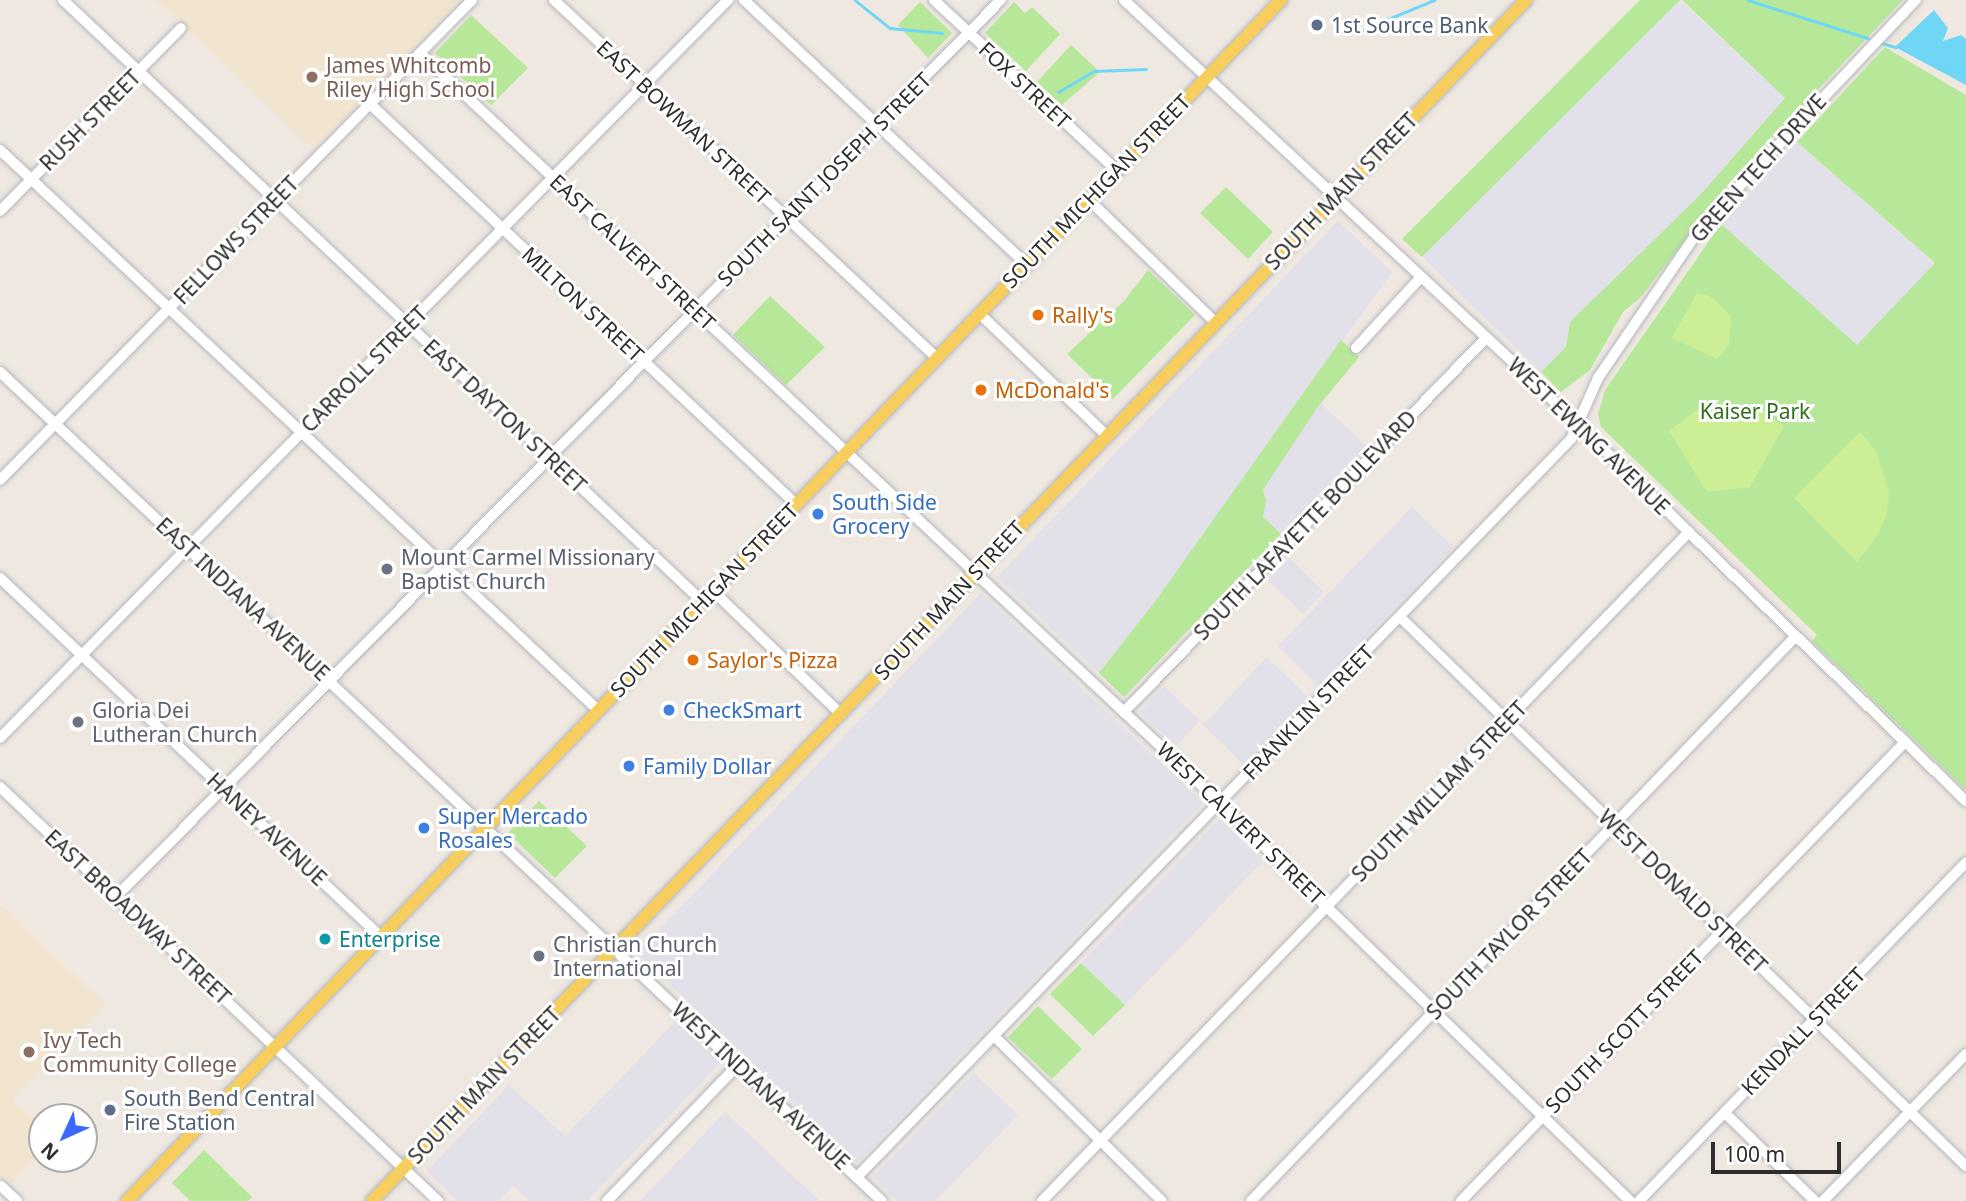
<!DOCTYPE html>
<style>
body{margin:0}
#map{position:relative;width:1966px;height:1201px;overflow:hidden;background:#efe8e0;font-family:"Noto Sans",sans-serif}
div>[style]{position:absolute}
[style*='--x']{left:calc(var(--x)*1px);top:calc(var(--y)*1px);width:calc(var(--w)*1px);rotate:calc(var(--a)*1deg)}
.industrial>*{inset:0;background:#e2e0e8}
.education>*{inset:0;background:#f1e5cf}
.green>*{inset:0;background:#b7e89a}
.pitch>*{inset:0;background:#ccef96}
.water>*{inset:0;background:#6fd6f5}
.stream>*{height:2.5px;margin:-1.25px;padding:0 1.25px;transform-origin:1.25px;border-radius:1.25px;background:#6fd6f5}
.roads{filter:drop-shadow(0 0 2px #b3b7c1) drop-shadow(0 0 2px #b3b7c1)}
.minor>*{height:10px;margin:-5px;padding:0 5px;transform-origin:5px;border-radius:5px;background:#fff}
.major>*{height:12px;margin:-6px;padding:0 6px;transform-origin:6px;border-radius:6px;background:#f7ce5d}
.dots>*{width:19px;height:19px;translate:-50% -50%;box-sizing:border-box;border:4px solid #fff;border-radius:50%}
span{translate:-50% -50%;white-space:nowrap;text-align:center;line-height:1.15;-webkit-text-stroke:6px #fff;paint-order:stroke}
.service-label{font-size:21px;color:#4e5e75}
.left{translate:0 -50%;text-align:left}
.education-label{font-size:21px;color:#785e54}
.street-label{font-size:21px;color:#2d2d2d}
.food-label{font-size:21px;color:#c56008}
.park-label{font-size:21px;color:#2d7018}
.shop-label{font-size:21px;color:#366cbe}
.worship-label{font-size:21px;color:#5b616d}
.culture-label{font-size:21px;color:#0d838f}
.north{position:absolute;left:28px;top:1103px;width:70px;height:70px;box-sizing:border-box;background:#fff;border:2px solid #ababab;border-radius:50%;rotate:225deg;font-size:19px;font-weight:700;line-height:28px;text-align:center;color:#2d2d2d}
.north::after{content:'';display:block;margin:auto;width:24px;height:32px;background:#3d68ff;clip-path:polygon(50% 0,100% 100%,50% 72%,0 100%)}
.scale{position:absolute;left:1711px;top:1142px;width:130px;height:32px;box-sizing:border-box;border:4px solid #2d2d2d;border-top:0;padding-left:9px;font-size:21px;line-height:24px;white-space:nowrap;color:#2d2d2d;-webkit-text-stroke:5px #fff;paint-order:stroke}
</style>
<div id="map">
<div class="industrial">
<i style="clip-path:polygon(1680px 0,1785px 98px,1701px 194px,1570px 322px,1566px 347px,1541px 372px,1422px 257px)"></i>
<i style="clip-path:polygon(1797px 142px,1935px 264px,1857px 346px,1721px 224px)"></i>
<i style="clip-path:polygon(1338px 221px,1392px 272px,1154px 603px,1099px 673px,997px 577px)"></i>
<i style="clip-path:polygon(1317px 400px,1366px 446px,1281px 534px,1244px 500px)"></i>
<i style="clip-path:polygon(1412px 507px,1453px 547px,1318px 686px,1278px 646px)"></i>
<i style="clip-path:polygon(1289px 558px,1324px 592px,1303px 614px,1268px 580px)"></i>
<i style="clip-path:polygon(981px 593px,1203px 803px,857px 1163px,637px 953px)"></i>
<i style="clip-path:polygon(1267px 657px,1308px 697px,1243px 764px,1203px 725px)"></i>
<i style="clip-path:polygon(1164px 686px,1200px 721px,1176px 746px,1140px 712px)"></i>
<i style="clip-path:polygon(1220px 819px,1263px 861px,1125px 1005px,1081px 963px)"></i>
<i style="clip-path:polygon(676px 1021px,720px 1063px,587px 1201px,529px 1201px,513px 1186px,498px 1201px,457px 1201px,427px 1171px,509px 1085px,565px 1136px)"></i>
<i style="clip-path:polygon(974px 1073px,1018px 1115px,935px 1201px,897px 1201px,873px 1177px)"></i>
<i style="clip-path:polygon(725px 1112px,820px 1201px,640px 1201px)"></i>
</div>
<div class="education">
<i style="clip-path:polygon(156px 0,461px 0,313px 149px)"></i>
<i style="clip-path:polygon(0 904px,106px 1005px,12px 1099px,42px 1128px,42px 1151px,0 1194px)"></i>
</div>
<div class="green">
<i style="clip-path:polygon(1640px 0,1680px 0,1422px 257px,1402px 239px)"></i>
<i style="clip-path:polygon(1682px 0,1903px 0,1733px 179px,1640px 298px,1623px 312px,1590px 370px,1561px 392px,1541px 372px,1566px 347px,1570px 322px,1701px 194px,1785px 98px)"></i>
<i style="clip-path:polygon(920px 2px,952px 33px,928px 58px,898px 25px)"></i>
<i style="clip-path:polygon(1014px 2px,1025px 13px,1032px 7px,1060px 34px,1026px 71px,985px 33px)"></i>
<i style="clip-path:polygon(471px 15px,528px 68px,491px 105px,435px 53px)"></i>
<i style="clip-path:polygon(1071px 45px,1100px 72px,1062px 105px,1037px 82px)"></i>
<i style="clip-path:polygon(1885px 47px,1966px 95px,1966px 790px,1812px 641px,1817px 635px,1601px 427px,1598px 414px,1605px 390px,1721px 224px,1857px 345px,1935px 263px,1797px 142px)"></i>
<i style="clip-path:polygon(1226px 187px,1273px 232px,1248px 259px,1200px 213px)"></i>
<i style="clip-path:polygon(1148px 270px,1195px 315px,1113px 399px,1067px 354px,1124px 301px)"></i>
<i style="clip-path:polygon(770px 296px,825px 347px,786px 385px,733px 335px)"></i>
<i style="clip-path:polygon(1341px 340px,1359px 357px,1317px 408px,1263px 490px,1266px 501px,1263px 517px,1281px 534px,1124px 697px,1099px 673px,1154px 603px)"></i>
<i style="clip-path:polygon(539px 801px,587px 846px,555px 878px,508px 833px)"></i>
<i style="clip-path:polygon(1081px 963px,1125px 1005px,1093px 1036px,1050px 994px)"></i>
<i style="clip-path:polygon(1038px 1006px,1082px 1049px,1052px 1079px,1008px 1037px)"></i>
<i style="clip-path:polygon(204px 1150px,252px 1197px,248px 1201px,190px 1201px,172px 1183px)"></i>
</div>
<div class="pitch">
<i style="clip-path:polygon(1697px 293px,1710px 296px,1731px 316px,1729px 345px,1717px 359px,1672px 338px)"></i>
<i style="clip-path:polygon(1717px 405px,1762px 411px,1784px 426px,1750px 487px,1707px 492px,1669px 431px,1696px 411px)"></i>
<i style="clip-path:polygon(1860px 432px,1876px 451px,1889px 491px,1887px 513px,1879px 533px,1857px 562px,1794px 498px)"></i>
</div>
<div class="water">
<i style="clip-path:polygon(1934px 10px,1948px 28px,1943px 41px,1961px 35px,1966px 39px,1966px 85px,1895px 47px)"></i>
</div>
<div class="stream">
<i style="--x:855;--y:0;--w:45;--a:38.7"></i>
<i style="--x:890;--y:28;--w:52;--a:5.5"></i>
<i style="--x:1748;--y:0;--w:126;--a:17.6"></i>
<i style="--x:1362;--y:30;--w:78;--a:-22.6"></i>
<i style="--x:1882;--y:43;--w:14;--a:17"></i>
<i style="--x:1058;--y:92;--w:42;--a:-30.3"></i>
<i style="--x:1094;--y:71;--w:52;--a:-2.2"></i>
</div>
<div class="roads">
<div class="minor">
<i style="--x:63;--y:0;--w:879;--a:43.25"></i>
<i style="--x:554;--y:0;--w:524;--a:43.07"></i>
<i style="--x:744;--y:0;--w:386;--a:43.1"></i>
<i style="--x:934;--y:0;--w:249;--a:43"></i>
<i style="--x:1124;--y:0;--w:558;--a:42.96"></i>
<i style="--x:1532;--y:380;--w:605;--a:44.13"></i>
<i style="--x:420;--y:53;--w:1027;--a:43.11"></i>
<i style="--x:1170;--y:755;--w:641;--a:44.11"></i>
<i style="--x:370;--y:104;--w:584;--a:43.2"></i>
<i style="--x:0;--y:150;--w:819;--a:43.12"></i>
<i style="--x:1088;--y:199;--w:177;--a:44.1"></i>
<i style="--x:0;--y:211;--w:257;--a:-45.3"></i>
<i style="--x:979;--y:313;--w:176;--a:43.8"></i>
<i style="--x:1356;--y:348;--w:96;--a:-47.5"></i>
<i style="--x:0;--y:372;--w:1210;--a:43.23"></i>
<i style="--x:0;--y:480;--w:673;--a:-45.48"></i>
<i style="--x:0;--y:578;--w:523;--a:43.3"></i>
<i style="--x:713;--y:591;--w:178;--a:43.9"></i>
<i style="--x:1400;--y:617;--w:789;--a:44.13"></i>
<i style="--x:1124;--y:712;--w:520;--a:-45.93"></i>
<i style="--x:0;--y:738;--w:1037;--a:-45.39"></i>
<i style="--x:0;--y:787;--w:603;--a:43.39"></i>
<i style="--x:116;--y:897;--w:1260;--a:-45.39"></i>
<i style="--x:994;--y:1036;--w:235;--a:44.5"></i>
<i style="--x:1725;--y:1113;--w:126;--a:44.4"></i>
<i style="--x:857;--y:1177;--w:1027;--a:-45.95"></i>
<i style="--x:1571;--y:439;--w:67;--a:-66.1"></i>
<i style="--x:1598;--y:378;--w:183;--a:-55.7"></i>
<i style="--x:1701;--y:227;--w:313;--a:-46.6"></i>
<i style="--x:1;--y:1186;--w:22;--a:43"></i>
<i style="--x:607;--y:1201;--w:189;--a:-46.1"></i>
<i style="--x:1042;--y:1201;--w:931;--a:-45.96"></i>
<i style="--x:1251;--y:1201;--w:785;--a:-46.03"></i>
<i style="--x:1461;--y:1201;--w:639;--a:-45.95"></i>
<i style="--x:1639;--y:1201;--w:471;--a:-46"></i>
<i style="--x:1823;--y:1201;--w:205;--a:-45.8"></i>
</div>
<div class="major">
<i style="--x:127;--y:1201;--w:1666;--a:-46.14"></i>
<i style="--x:372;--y:1201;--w:1666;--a:-46.14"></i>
</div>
</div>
<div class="dots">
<i style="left:1317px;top:25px;background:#5c6f8a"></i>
<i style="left:312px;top:77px;background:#8d6e63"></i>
<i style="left:1038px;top:315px;background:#e8710a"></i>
<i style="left:981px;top:390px;background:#e8710a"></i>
<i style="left:818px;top:514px;background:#3f7fe0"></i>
<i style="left:387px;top:569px;background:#6b7280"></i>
<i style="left:693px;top:660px;background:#e8710a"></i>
<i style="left:669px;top:710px;background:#3f7fe0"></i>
<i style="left:78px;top:722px;background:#6b7280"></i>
<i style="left:629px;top:766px;background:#3f7fe0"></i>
<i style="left:424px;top:828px;background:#3f7fe0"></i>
<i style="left:325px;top:939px;background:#0f9aa8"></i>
<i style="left:539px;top:956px;background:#6b7280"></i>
<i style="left:29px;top:1052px;background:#8d6e63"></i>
<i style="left:110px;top:1110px;background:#5c6f8a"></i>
</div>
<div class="service-label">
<span class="left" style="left:1331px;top:25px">1st Source Bank</span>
<span class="left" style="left:124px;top:1110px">South Bend Central<br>Fire Station</span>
</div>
<div class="education-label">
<span class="left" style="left:326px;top:77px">James Whitcomb<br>Riley High School</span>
<span class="left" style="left:43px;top:1052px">Ivy Tech<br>Community College</span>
</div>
<div class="street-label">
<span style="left:1025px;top:85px;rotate:43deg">FOX STREET</span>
<span style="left:90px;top:120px;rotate:-45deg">RUSH STREET</span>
<span style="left:684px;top:122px;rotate:43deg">EAST BOWMAN STREET</span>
<span style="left:1758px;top:168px;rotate:-48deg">GREEN TECH DRIVE</span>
<span style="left:824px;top:179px;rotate:-45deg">SOUTH SAINT JOSEPH STREET</span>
<span style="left:1096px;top:191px;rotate:-46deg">SOUTH MICHIGAN STREET</span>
<span style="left:1341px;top:191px;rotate:-46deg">SOUTH MAIN STREET</span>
<span style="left:236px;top:240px;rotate:-46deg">FELLOWS STREET</span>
<span style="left:633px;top:252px;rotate:43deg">EAST CALVERT STREET</span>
<span style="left:583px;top:304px;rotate:43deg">MILTON STREET</span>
<span style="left:364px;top:369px;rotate:-45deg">CARROLL STREET</span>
<span style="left:505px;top:416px;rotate:43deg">EAST DAYTON STREET</span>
<span style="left:1589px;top:436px;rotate:44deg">WEST EWING AVENUE</span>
<span style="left:1305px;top:525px;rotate:-46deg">SOUTH LAFAYETTE BOULEVARD</span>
<span style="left:243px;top:599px;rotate:43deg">EAST INDIANA AVENUE</span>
<span style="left:704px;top:600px;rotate:-46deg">SOUTH MICHIGAN STREET</span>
<span style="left:949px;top:600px;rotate:-47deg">SOUTH MAIN STREET</span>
<span style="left:1308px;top:712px;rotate:-46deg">FRANKLIN STREET</span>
<span style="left:1439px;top:791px;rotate:-46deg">SOUTH WILLIAM STREET</span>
<span style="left:1241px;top:823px;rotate:44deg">WEST CALVERT STREET</span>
<span style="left:267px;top:829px;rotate:43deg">HANEY AVENUE</span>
<span style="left:1683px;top:891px;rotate:44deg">WEST DONALD STREET</span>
<span style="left:138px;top:917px;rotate:43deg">EAST BROADWAY STREET</span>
<span style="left:1509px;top:934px;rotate:-46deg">SOUTH TAYLOR STREET</span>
<span style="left:1624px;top:1031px;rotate:-46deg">SOUTH SCOTT STREET</span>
<span style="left:1803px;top:1031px;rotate:-46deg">KENDALL STREET</span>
<span style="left:484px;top:1085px;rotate:-46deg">SOUTH MAIN STREET</span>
<span style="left:761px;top:1086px;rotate:43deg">WEST INDIANA AVENUE</span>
</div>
<div class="food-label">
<span class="left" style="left:1052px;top:315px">Rally's</span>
<span class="left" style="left:995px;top:390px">McDonald's</span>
<span class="left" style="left:707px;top:660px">Saylor's Pizza</span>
</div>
<div class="park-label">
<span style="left:1755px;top:411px">Kaiser Park</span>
</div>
<div class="shop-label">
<span class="left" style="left:832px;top:514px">South Side<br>Grocery</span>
<span class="left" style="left:683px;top:710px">CheckSmart</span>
<span class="left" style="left:643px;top:766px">Family Dollar</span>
<span class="left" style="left:438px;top:828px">Super Mercado<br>Rosales</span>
</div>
<div class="worship-label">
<span class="left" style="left:401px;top:569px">Mount Carmel Missionary<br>Baptist Church</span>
<span class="left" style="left:92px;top:722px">Gloria Dei<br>Lutheran Church</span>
<span class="left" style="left:553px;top:956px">Christian Church<br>International</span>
</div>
<div class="culture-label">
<span class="left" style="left:339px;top:939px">Enterprise</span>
</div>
<div class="north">N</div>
<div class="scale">100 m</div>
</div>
